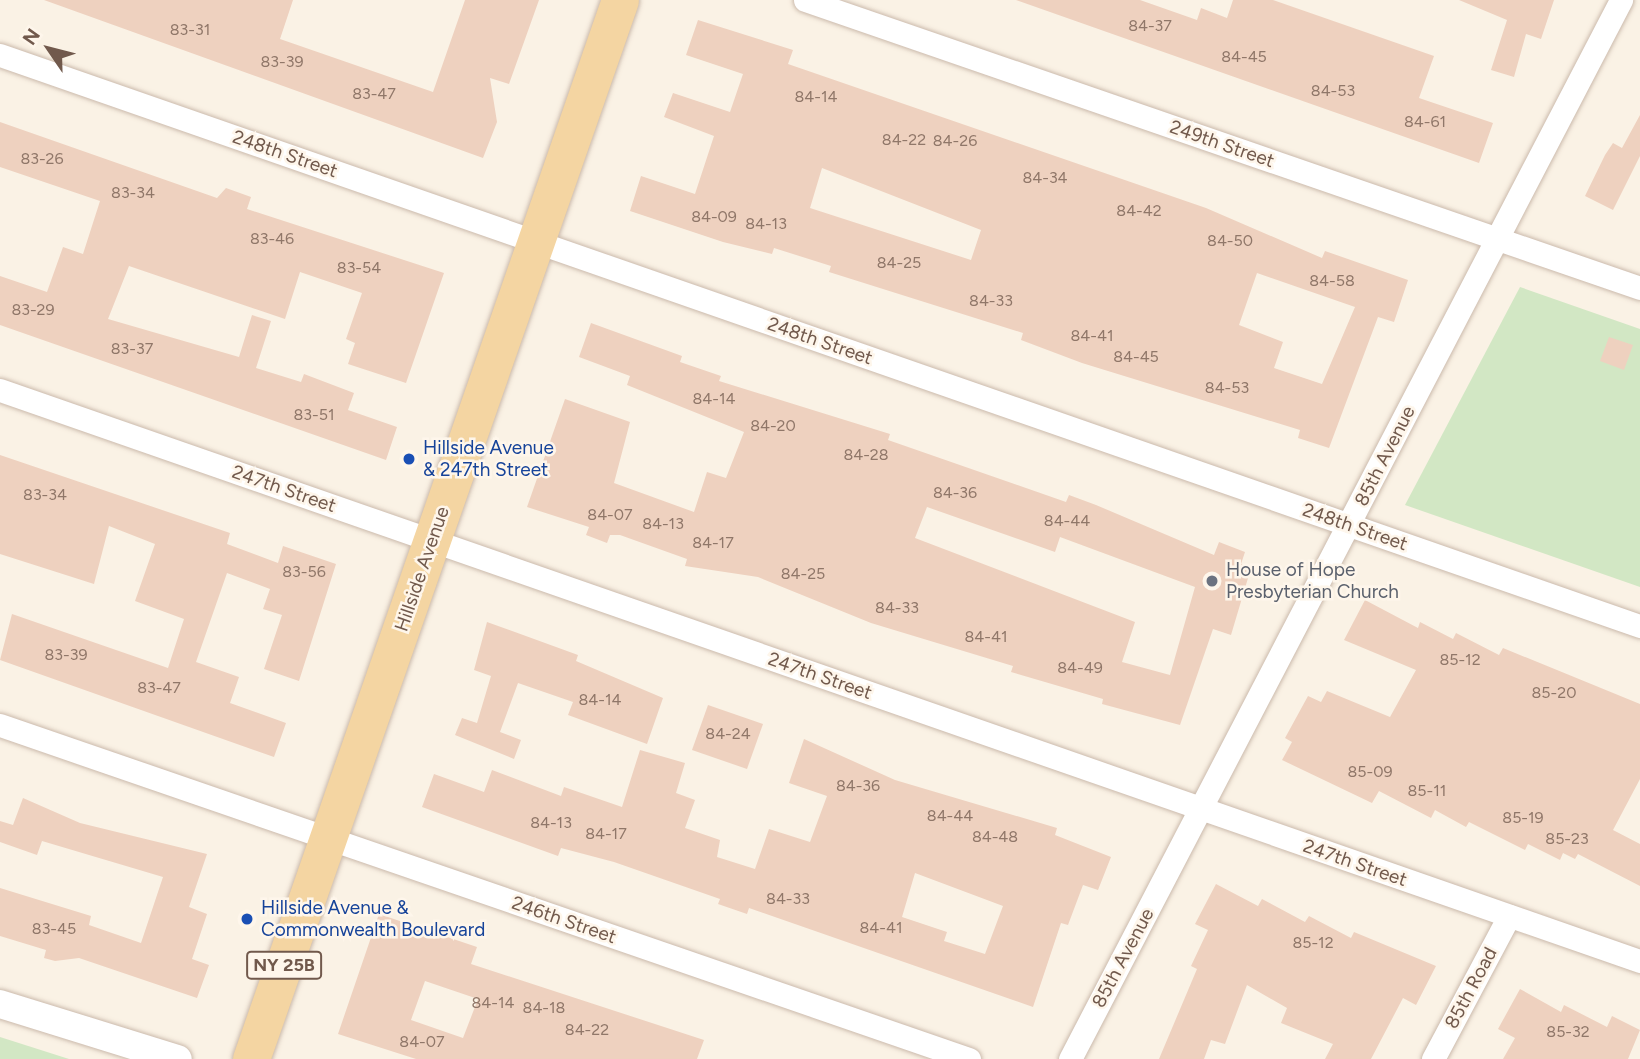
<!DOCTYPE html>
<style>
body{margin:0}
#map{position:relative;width:1640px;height:1059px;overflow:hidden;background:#faf2e5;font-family:Figtree,sans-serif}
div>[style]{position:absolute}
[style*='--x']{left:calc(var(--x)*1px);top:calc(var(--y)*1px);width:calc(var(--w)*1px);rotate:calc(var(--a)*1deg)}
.green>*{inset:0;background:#d2e7c4}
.building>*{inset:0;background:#eed1bf}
.roads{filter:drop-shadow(0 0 2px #cbbaac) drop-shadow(0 0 2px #cbbaac)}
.minor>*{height:23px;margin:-11.5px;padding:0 11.5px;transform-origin:11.5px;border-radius:11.5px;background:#fff}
.tertiary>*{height:28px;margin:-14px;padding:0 14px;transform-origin:14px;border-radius:14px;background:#fff}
.primary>*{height:37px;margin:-18.5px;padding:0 18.5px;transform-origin:18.5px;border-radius:18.5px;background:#f4d5a2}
.dots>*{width:19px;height:19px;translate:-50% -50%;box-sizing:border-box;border:4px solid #fef6eb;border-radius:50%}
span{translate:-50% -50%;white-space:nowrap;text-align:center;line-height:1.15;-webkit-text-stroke:5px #fef6eb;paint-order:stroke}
.number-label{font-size:16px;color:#907769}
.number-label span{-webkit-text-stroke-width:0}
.shield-label span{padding:2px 5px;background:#fef6eb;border:2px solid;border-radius:5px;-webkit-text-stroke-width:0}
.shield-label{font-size:18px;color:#71594c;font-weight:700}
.street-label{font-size:19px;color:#71594c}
.transit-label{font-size:19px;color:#164399}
.left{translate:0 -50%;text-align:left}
.worship-label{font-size:19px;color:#5b616d}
.north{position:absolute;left:14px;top:14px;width:70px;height:70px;-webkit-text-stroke:5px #fef6eb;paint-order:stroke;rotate:305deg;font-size:19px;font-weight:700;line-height:28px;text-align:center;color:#71594c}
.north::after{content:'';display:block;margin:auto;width:24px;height:32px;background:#71594c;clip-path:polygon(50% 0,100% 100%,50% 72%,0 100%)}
</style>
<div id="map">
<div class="green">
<i style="clip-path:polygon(1520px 287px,1640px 329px,1640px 587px,1405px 505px)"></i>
<i style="clip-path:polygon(0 1037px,69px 1059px,0 1059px)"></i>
</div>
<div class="building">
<i style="clip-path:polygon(44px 0,293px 0,280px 39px,433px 92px,465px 0,539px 0,509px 84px,490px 78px,497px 122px,483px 158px)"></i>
<i style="clip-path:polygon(1016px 0,1140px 0,1197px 20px,1201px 8px,1227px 18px,1233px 0,1273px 0,1434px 56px,1419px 98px,1493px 123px,1479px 163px)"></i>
<i style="clip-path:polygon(1459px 0,1554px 0,1541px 39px,1526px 34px,1514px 77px,1491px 70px,1507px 20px)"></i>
<i style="clip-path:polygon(evenodd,698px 20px,793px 50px,788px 64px,1206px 208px,1322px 258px,1325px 251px,1408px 280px,1394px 322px,1378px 317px,1329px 448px,1298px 438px,1300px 430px,1082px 363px,1021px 340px,1023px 333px,829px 272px,831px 266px,774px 248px,772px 254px,723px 242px,630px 211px,641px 176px,695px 194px,714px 136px,664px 117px,673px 93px,730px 112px,743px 74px,686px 55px,698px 20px,822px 168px,981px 230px,971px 260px,810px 208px,822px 168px,698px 20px,1257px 273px,1355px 307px,1322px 384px,1274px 368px,1283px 342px,1239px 325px,1257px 273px)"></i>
<i style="clip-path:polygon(1640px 115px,1640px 156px,1613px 210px,1585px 196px,1605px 155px,1613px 143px,1622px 148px)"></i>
<i style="clip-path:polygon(0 122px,217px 198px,226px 188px,251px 197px,247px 209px,444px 273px,406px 383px,348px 364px,355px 343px,346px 339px,362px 293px,300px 272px,285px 319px,129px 266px,108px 319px,239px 357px,252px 315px,271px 321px,256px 368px,301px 382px,304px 374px,354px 393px,348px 410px,397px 427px,386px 460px,0 325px,0 276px,47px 292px,63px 247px,83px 254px,100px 201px,0 167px)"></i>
<i style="clip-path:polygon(evenodd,591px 323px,682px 356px,680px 362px,721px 376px,719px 381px,890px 434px,888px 440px,1066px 502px,1069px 495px,1096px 505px,1214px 555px,1219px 542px,1245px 552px,1241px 564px,1251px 568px,1231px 635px,1213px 629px,1180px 725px,1102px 704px,1103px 699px,1011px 672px,1013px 666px,871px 623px,758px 577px,685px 566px,687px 559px,620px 535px,610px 535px,607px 543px,586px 535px,589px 527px,527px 507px,565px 399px,630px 422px,614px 483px,694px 512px,707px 472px,726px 478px,744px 432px,627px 385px,630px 376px,579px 357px,591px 323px,927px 507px,1055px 552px,1060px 537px,1195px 587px,1170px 675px,1122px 662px,1135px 622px,915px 538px,927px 507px)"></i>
<i style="clip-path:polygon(1609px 337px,1633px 345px,1624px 370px,1600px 361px)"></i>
<i style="clip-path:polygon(0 455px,230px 533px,227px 544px,278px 563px,283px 546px,336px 564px,299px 681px,264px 669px,282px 615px,263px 609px,270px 589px,227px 573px,196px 662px,239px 677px,230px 703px,286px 723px,274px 757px,0 660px,12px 614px,168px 668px,184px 619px,135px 601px,155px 544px,109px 526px,94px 584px,0 554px)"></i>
<i style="clip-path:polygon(1365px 600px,1418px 628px,1420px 622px,1453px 639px,1456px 633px,1499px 655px,1503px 648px,1640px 704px,1640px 779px,1613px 830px,1640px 844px,1640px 886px,1578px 854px,1575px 859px,1563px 853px,1560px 860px,1528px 844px,1525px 850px,1469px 822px,1466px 827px,1435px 810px,1431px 818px,1379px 791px,1372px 803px,1282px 760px,1292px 742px,1285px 738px,1308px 696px,1321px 702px,1327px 691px,1390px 717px,1416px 670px,1344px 640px)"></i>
<i style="clip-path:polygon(487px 622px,578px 655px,576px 661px,663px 698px,647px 744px,568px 715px,573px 702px,518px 683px,500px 732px,521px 740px,514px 759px,455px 735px,462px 718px,477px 723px,491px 676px,474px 670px)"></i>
<i style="clip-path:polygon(708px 705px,763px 724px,747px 769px,692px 750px)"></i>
<i style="clip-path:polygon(evenodd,804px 739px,895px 780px,1057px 828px,1055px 835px,1111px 857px,1098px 890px,1083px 885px,1068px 925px,1061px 923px,1033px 1007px,749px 908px,747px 914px,718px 904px,720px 899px,614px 862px,561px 848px,558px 856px,422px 807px,434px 774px,484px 792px,492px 770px,561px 796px,564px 787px,622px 807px,640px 750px,685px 763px,676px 793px,695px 800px,685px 828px,720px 840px,717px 857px,755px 869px,769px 829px,810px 842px,827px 796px,789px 783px,804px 739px,915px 873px,1003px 906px,985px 954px,944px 941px,947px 932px,902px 917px,915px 873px)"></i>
<i style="clip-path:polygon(23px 798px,80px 823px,207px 854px,189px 907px,207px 914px,192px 959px,209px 965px,197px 998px,79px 958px,55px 961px,44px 958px,46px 950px,0 936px,0 888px,91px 916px,89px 925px,141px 943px,163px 877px,42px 841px,37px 855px,0 842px,0 821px,13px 825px)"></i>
<i style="clip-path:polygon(1216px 884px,1258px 906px,1262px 899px,1305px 922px,1309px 916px,1351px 938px,1354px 932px,1436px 966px,1416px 1005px,1403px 998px,1371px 1059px,1325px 1059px,1333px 1044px,1281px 1023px,1287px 1008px,1247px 985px,1225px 1044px,1211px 1040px,1204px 1059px,1159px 1059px,1197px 969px,1191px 966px,1208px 930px,1195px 924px)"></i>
<i style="clip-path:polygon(evenodd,379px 914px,477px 947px,471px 964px,704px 1040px,697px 1059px,416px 1059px,338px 1034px,379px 914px,425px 981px,478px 999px,463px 1038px,411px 1020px,425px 981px)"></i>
<i style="clip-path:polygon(1520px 989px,1561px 1012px,1564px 1005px,1607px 1027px,1612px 1016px,1640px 1030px,1628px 1059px,1503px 1059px,1515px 1038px,1498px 1029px)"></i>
</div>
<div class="roads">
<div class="minor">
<i style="--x:805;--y:0;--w:883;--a:19.03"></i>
<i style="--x:0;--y:55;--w:1737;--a:19.2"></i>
<i style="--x:0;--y:390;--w:1737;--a:19.2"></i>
<i style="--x:0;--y:725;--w:1025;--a:19.02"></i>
<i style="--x:1070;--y:1059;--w:1194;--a:-62.51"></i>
<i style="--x:1433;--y:1059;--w:162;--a:-62"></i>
</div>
<div class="tertiary">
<i style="--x:0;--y:1004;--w:186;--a:17.2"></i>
</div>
<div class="primary">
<i style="--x:251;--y:1059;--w:1121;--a:-70.79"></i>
</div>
</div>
<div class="dots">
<i style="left:409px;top:459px;background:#1a4fb4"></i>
<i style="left:1212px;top:581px;background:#6b7280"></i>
<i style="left:247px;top:919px;background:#1a4fb4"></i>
</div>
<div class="number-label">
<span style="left:1150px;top:26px">84-37</span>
<span style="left:190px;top:30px">83-31</span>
<span style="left:1244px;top:57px">84-45</span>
<span style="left:282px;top:62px">83-39</span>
<span style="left:1333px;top:91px">84-53</span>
<span style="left:374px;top:94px">83-47</span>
<span style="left:816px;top:97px">84-14</span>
<span style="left:1425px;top:122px">84-61</span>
<span style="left:904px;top:140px">84-22</span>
<span style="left:955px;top:141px">84-26</span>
<span style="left:42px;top:159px">83-26</span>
<span style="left:1045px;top:178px">84-34</span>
<span style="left:133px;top:193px">83-34</span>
<span style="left:1139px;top:211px">84-42</span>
<span style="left:714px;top:217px">84-09</span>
<span style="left:766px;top:224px">84-13</span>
<span style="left:272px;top:239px">83-46</span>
<span style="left:1230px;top:241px">84-50</span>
<span style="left:899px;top:263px">84-25</span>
<span style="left:359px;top:268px">83-54</span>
<span style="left:1332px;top:281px">84-58</span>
<span style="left:991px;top:301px">84-33</span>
<span style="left:33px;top:310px">83-29</span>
<span style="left:1092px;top:336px">84-41</span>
<span style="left:132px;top:349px">83-37</span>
<span style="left:1136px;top:357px">84-45</span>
<span style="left:1227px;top:388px">84-53</span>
<span style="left:714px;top:399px">84-14</span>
<span style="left:314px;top:415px">83-51</span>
<span style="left:773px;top:426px">84-20</span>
<span style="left:866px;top:455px">84-28</span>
<span style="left:955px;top:493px">84-36</span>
<span style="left:45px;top:495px">83-34</span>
<span style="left:610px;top:515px">84-07</span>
<span style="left:1067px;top:521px">84-44</span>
<span style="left:663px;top:524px">84-13</span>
<span style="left:713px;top:543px">84-17</span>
<span style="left:304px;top:572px">83-56</span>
<span style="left:803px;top:574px">84-25</span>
<span style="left:897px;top:608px">84-33</span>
<span style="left:986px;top:637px">84-41</span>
<span style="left:66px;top:655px">83-39</span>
<span style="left:1460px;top:660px">85-12</span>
<span style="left:1080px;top:668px">84-49</span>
<span style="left:159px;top:688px">83-47</span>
<span style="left:1554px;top:693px">85-20</span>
<span style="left:600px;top:700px">84-14</span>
<span style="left:728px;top:734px">84-24</span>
<span style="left:1370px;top:772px">85-09</span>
<span style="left:858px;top:786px">84-36</span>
<span style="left:1427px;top:791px">85-11</span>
<span style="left:950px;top:816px">84-44</span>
<span style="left:1523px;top:818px">85-19</span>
<span style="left:551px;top:823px">84-13</span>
<span style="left:606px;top:834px">84-17</span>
<span style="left:995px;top:837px">84-48</span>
<span style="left:1567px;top:839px">85-23</span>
<span style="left:788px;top:899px">84-33</span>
<span style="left:881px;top:928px">84-41</span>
<span style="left:54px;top:929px">83-45</span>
<span style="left:1313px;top:943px">85-12</span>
<span style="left:493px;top:1003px">84-14</span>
<span style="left:544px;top:1008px">84-18</span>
<span style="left:587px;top:1030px">84-22</span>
<span style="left:1568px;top:1032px">85-32</span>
<span style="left:422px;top:1042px">84-07</span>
</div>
<div class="shield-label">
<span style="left:284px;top:965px">NY 25B</span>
</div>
<div class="street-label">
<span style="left:1222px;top:144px;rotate:19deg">249th Street</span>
<span style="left:285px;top:154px;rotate:19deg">248th Street</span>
<span style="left:820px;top:341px;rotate:19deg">248th Street</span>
<span style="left:1385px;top:456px;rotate:-63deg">85th Avenue</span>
<span style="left:284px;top:489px;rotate:19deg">247th Street</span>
<span style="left:1355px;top:527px;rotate:19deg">248th Street</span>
<span style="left:422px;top:569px;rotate:-71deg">Hillside Avenue</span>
<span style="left:820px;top:676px;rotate:19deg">247th Street</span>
<span style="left:1355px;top:863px;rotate:19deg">247th Street</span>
<span style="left:564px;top:920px;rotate:19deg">246th Street</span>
<span style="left:1123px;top:958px;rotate:-62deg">85th Avenue</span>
<span style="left:1471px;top:988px;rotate:-62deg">85th Road</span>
</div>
<div class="transit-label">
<span class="left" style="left:423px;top:459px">Hillside Avenue<br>&amp; 247th Street</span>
<span class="left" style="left:261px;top:919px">Hillside Avenue &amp;<br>Commonwealth Boulevard</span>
</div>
<div class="worship-label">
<span class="left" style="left:1226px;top:581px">House of Hope<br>Presbyterian Church</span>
</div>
<div class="north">N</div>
</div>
